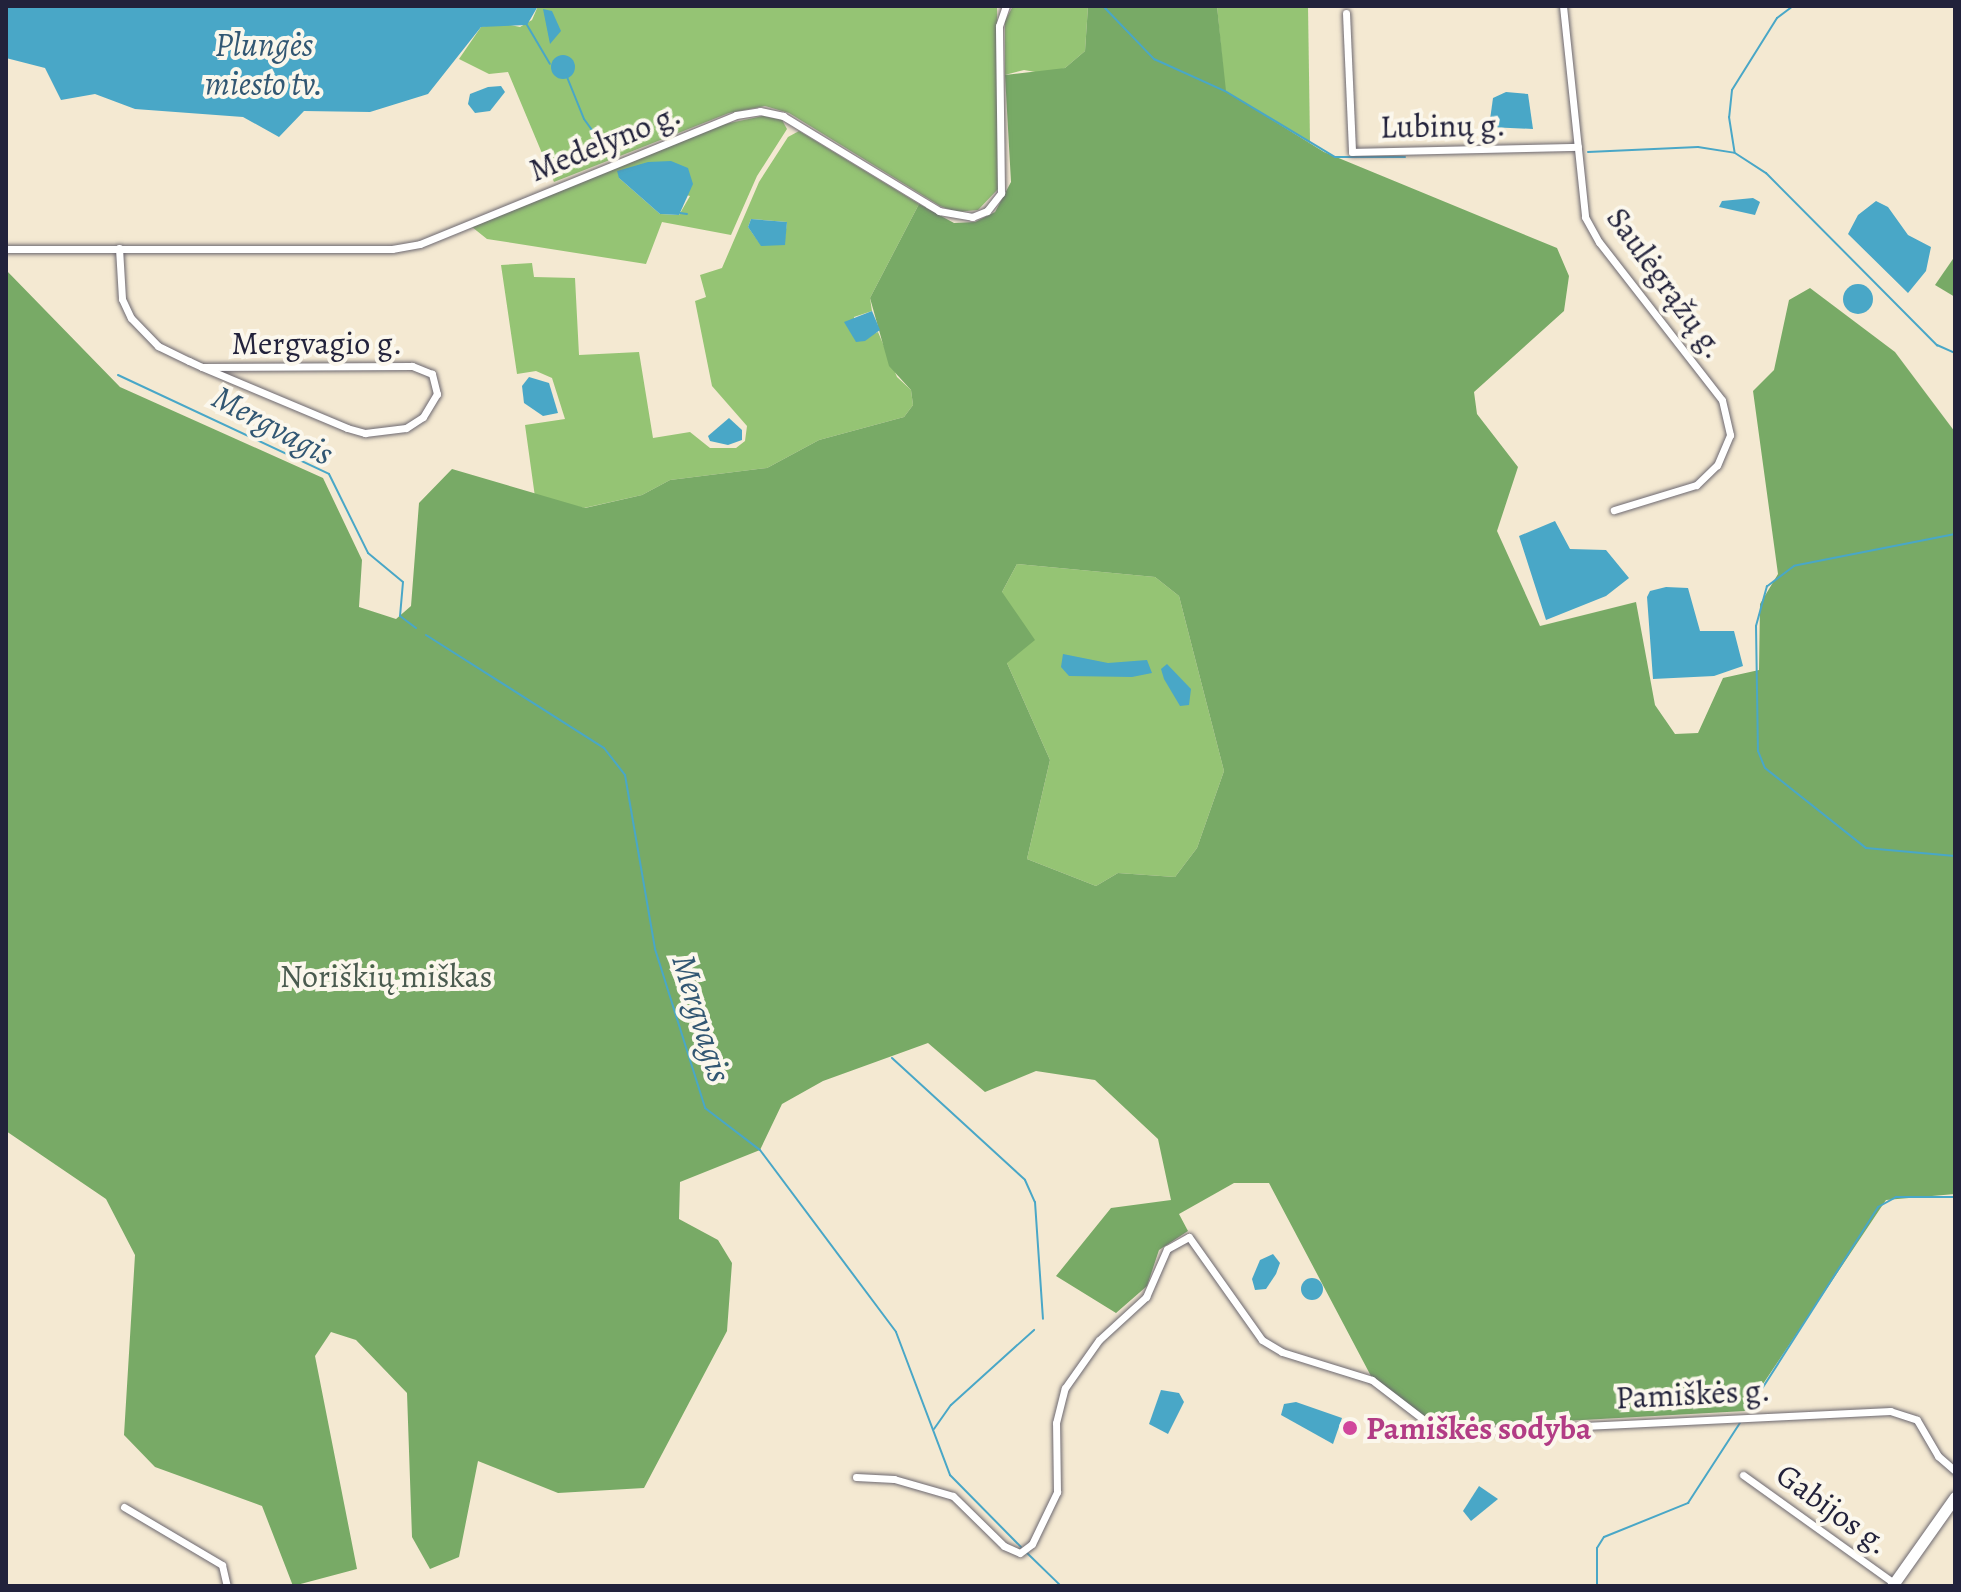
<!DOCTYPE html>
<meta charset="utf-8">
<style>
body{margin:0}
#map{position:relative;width:1961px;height:1592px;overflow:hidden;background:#f4e9d2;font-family:Alegreya,serif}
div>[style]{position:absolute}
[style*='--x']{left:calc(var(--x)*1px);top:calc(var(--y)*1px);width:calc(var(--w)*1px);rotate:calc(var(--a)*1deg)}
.green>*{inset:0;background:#95c474}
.forest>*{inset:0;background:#78aa66}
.water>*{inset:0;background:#49a7c7}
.round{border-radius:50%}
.stream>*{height:2px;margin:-1px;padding:0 1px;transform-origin:1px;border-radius:1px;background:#49a7c7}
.roads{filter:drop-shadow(0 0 2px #6c6870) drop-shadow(0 0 2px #6c6870)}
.street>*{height:7px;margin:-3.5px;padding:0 3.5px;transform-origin:3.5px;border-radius:3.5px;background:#fff}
.primary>*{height:11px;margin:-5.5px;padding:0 5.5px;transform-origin:5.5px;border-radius:5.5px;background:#fff}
.dots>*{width:22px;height:22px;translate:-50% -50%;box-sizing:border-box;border:4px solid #fbf7ec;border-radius:50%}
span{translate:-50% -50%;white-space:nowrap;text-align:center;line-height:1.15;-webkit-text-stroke:8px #fbf7ec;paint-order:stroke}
.street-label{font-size:32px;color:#22223b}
.park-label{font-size:32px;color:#4a5b4f}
.hotel-label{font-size:32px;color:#b23c85;font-weight:700}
.left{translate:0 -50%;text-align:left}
.water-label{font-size:34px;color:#325773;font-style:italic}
.frame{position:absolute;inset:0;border:8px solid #22223b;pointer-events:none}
</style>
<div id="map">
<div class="green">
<i style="clip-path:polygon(538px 6px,997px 6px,999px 188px,978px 210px,956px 212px,940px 206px,789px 113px,765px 106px,729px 113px,554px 182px,508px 72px,489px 74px,459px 59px,481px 27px,501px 23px,520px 27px,532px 20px)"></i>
<i style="clip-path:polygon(1013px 6px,1088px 6px,1085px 51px,1065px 68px,1047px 74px,1024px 70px,1005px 75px,1005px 21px)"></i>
<i style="clip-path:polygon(1217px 6px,1308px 6px,1310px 143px,1225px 91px)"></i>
<i style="clip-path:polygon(evenodd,763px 116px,782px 120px,787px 129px,757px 176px,731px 235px,662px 222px,646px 264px,487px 239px,472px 227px,720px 125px,763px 116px,619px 178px,690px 196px,679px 215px,660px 214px,619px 178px)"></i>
<i style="clip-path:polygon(evenodd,799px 131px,919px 204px,870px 298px,872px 311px,854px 317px,856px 341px,878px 332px,897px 377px,911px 390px,913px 405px,904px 417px,819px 440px,767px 468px,670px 480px,642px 495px,584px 508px,535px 497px,525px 425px,565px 419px,552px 378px,536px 371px,517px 374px,501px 265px,532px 263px,534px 277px,575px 278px,579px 355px,639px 352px,653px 438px,690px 432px,710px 448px,736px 448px,745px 441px,747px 426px,712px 386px,695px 301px,706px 297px,700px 275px,722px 268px,759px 182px,788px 137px,799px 131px,751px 219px,787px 222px,784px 245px,758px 241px,748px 227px,751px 219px)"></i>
<i style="clip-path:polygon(1017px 564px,1155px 577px,1179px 596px,1224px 771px,1197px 848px,1175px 877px,1118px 873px,1096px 886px,1027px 859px,1050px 760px,1007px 663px,1002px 592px)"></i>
</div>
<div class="forest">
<i style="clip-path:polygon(evenodd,1088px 6px,1217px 6px,1226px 91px,1324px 152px,1557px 248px,1569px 276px,1564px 311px,1474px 392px,1477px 414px,1518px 467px,1497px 531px,1540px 626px,1636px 602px,1655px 705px,1675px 734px,1698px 733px,1723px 678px,1759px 670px,1760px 604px,1778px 574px,1753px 391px,1774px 370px,1789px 300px,1810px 288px,1895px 352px,1955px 432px,1955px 1194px,1886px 1200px,1745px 1411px,1439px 1428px,1372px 1378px,1269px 1183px,1234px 1183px,1179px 1214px,1188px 1231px,1159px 1250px,1147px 1286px,1116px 1313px,1056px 1276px,1111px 1208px,1171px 1200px,1158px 1139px,1095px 1080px,1036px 1071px,985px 1092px,928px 1043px,823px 1081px,782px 1104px,760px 1150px,680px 1182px,679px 1219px,718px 1240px,732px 1263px,727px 1331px,644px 1488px,558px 1493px,478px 1461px,459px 1557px,430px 1569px,412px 1537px,407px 1393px,356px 1340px,331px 1332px,315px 1356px,357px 1569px,293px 1586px,262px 1506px,155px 1467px,124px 1435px,135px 1255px,106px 1199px,6px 1131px,6px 270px,120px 387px,323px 478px,362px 560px,359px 607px,396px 619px,411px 606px,419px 503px,452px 469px,585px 508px,642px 495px,670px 480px,767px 468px,819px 440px,904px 417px,913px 405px,911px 390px,889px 366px,870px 298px,919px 204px,954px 223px,975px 222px,995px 212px,1011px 182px,1005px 75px,1065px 68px,1085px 51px,1088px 6px,1017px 564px,1155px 577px,1179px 596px,1224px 771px,1197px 848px,1175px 877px,1118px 873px,1096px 886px,1027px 859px,1050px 760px,1007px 663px,1035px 640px,1002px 592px,1017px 564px)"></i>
<i style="clip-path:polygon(1955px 256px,1955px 297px,1935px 285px)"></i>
</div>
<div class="water">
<i style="clip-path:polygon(6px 6px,538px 6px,527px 25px,481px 27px,428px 94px,370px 112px,304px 111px,279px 137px,243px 117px,135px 109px,95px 94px,61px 100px,45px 68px,6px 58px)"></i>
<i style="clip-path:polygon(543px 9px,552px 11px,561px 31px,550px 44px)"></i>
<i class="round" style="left:551px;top:55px;width:24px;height:24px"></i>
<i style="clip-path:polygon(488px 87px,501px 86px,505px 92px,490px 111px,475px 113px,468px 104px,470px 94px)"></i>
<i style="clip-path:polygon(1506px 92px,1528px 94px,1533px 129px,1489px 127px,1493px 98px)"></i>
<i style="clip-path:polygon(648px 162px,671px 161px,688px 168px,693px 184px,679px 215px,660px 214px,619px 178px,617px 171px)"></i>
<i style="clip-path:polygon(1753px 198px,1760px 202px,1755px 215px,1719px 207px,1722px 201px)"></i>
<i style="clip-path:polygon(1876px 201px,1888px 207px,1908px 235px,1931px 247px,1926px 271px,1908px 293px,1848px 234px,1858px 215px)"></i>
<i style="clip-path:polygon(751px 219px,787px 222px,785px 245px,761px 246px,748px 227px)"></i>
<i class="round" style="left:1843px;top:284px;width:30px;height:30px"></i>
<i style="clip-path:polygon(872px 311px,880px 330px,865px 341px,856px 342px,844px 322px)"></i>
<i style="clip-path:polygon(529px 377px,549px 383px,558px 413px,543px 416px,524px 403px,522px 386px)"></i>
<i style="clip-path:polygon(729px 418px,742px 430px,742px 440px,728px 445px,710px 441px,708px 436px)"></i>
<i style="clip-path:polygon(1555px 521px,1570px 549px,1606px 550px,1629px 578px,1606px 596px,1546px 620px,1519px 536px)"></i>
<i style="clip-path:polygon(1666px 587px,1688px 588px,1700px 631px,1734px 631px,1743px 666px,1714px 676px,1653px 679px,1647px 597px,1650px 591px)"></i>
<i style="clip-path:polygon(1063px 654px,1108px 663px,1147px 660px,1152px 673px,1132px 677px,1069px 676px,1061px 667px)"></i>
<i style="clip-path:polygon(1167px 664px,1191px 689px,1189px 705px,1180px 706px,1164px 679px,1161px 669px)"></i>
<i style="clip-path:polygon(1273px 1254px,1280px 1263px,1276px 1274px,1266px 1289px,1255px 1290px,1252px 1279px,1260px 1260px)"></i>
<i class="round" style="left:1301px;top:1278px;width:22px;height:22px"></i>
<i style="clip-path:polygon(1161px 1390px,1179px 1393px,1184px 1402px,1168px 1434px,1149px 1424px)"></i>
<i style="clip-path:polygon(1296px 1402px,1342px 1418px,1333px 1444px,1281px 1415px,1284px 1404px)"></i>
<i style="clip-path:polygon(1479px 1486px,1498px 1499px,1471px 1521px,1463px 1511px)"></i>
</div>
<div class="stream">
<i style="--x:1103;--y:6;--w:74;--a:46.1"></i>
<i style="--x:1154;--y:59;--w:78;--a:24.3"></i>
<i style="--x:1225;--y:91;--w:128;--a:31"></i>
<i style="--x:1335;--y:157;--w:70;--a:0"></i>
<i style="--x:1793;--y:6;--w:20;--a:143"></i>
<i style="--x:1777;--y:18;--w:85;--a:122"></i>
<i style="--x:1732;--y:90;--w:27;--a:96"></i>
<i style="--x:1729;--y:117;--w:36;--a:81"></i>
<i style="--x:1735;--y:153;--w:37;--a:33"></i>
<i style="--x:1766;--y:173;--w:243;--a:45.2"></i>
<i style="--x:1937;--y:345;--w:20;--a:24"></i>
<i style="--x:527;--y:25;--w:45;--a:59.5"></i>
<i style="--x:567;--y:77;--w:45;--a:68"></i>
<i style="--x:584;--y:119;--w:44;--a:54.2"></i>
<i style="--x:1588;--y:152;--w:110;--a:-2.6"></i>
<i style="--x:1698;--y:147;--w:36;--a:9"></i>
<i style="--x:680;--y:213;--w:7;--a:8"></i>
<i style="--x:118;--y:375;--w:233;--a:25.1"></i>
<i style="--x:329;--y:474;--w:88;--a:63.7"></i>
<i style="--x:368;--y:553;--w:45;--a:39.6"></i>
<i style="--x:403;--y:582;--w:34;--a:95"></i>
<i style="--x:400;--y:616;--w:20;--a:37"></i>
<i style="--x:1955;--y:534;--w:164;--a:168.8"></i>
<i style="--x:1794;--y:566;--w:34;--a:143"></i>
<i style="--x:1767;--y:586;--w:41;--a:105.4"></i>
<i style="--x:1756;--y:626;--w:125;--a:89.1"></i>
<i style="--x:1758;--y:751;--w:18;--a:68"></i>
<i style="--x:1765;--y:768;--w:129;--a:38.4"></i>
<i style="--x:1866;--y:848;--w:89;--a:5.1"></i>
<i style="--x:426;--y:635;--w:211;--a:32.4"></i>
<i style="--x:604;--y:748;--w:34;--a:52"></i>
<i style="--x:625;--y:775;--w:177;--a:80.2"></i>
<i style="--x:655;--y:949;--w:167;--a:72.5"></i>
<i style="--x:705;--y:1108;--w:69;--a:37.4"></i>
<i style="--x:760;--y:1150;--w:227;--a:53.2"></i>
<i style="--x:896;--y:1332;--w:153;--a:69.3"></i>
<i style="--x:950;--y:1475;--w:101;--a:45.4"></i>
<i style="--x:892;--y:1058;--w:180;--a:42.5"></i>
<i style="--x:1025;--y:1180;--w:24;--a:66"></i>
<i style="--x:1035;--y:1202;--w:117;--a:86.1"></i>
<i style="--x:1749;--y:1409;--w:240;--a:-57.4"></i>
<i style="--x:1878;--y:1207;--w:21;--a:-29"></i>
<i style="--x:1896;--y:1197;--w:59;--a:0"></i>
<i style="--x:934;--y:1429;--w:29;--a:-55"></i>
<i style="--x:951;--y:1405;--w:112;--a:-42.1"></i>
<i style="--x:1025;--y:1551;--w:50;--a:44.2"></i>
<i style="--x:1597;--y:1586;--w:38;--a:-90"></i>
<i style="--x:1597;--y:1548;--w:13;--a:-58"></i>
<i style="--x:1604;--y:1537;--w:91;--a:-22"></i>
<i style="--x:1688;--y:1503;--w:95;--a:-57"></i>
</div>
<div class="roads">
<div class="street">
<i style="--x:1563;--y:6;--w:212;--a:84"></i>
<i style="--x:1585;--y:217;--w:29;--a:61"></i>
<i style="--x:1599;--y:242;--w:200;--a:52.1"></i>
<i style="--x:1722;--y:400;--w:36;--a:77"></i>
<i style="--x:1730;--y:435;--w:33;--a:113"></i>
<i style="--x:1717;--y:465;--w:29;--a:136"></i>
<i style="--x:1696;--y:485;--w:86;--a:163"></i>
<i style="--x:1346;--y:13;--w:139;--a:87.5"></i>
<i style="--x:1352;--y:152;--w:226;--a:-1.3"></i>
<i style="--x:119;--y:248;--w:51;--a:86.6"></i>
<i style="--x:122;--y:299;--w:21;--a:65"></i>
<i style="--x:131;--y:318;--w:39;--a:46"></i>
<i style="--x:158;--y:346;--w:34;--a:26"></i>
<i style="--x:189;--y:361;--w:14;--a:25"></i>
<i style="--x:202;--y:367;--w:157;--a:22.8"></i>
<i style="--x:347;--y:428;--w:19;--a:16"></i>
<i style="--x:365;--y:433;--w:41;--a:-7"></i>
<i style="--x:406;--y:428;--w:20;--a:-33"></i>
<i style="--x:423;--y:417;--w:27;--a:-59"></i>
<i style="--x:437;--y:394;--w:21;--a:-104"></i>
<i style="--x:432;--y:374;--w:22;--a:-158"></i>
<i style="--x:412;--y:366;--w:210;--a:179.7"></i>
<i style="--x:6;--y:249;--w:386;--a:0"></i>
<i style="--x:392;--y:249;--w:28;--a:-10"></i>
<i style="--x:420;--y:244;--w:341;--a:-22.2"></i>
<i style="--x:736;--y:115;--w:24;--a:-9"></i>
<i style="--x:760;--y:111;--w:24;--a:12"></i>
<i style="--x:783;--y:116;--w:183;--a:31.3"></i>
<i style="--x:939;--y:211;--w:34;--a:10"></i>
<i style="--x:972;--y:217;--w:16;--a:-22"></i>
<i style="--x:987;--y:211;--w:23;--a:-52"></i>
<i style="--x:1001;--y:193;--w:167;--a:-90.7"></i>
<i style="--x:999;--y:26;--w:21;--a:-71"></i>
<i style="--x:1743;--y:1475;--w:186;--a:35.6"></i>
<i style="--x:856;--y:1477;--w:38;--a:3"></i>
<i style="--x:894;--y:1479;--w:61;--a:16.1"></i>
<i style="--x:953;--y:1496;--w:71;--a:44.4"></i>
<i style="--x:1004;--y:1546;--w:17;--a:24"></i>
<i style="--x:1020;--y:1553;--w:15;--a:-37"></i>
<i style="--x:1032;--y:1544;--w:58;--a:-64.3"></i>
<i style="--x:1057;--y:1492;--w:69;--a:-90.8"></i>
<i style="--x:1056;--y:1423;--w:36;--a:-76"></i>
<i style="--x:1065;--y:1388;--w:59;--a:-54.7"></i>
<i style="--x:1099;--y:1340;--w:64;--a:-42.5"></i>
<i style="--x:1146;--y:1297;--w:52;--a:-66.4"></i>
<i style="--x:1167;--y:1249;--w:25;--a:-29"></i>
<i style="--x:1189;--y:1237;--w:126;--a:54.7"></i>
<i style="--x:1262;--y:1340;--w:23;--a:31"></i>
<i style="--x:1282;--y:1352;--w:94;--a:17.3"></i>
<i style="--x:1372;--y:1380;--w:87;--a:37.5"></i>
<i style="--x:1441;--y:1433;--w:450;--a:-2.8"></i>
<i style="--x:1890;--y:1411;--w:28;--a:18"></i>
<i style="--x:1917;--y:1420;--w:42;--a:59.7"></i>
<i style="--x:1938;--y:1456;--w:23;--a:41"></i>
<i style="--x:124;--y:1507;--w:114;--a:30.6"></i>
<i style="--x:222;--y:1565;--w:22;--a:77"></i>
</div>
<div class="primary">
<i style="--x:1892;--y:1586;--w:109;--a:-54.7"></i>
</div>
</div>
<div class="dots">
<i style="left:1350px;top:1428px;background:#d1479c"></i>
</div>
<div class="street-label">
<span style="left:1443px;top:126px;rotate:-1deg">Lubinų g.</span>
<span style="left:605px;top:142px;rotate:-22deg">Medelyno g.</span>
<span style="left:1666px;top:283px;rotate:54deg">Saulėgrąžų g.</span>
<span style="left:317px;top:343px">Mergvagio g.</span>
<span style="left:1693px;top:1394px;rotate:-3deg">Pamiškės g.</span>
<span style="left:1833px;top:1509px;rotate:36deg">Gabijos g.</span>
</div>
<div class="park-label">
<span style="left:386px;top:976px">Noriškių miškas</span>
</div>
<div class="hotel-label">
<span class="left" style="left:1366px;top:1428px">Pamiškės sodyba</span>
</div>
<div class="water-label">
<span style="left:264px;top:64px">Plungės<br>miesto tv.</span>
<span style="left:273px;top:425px;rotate:28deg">Mergvagis</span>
<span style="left:702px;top:1018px;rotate:73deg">Mergvagis</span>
</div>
<div class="frame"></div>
</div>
